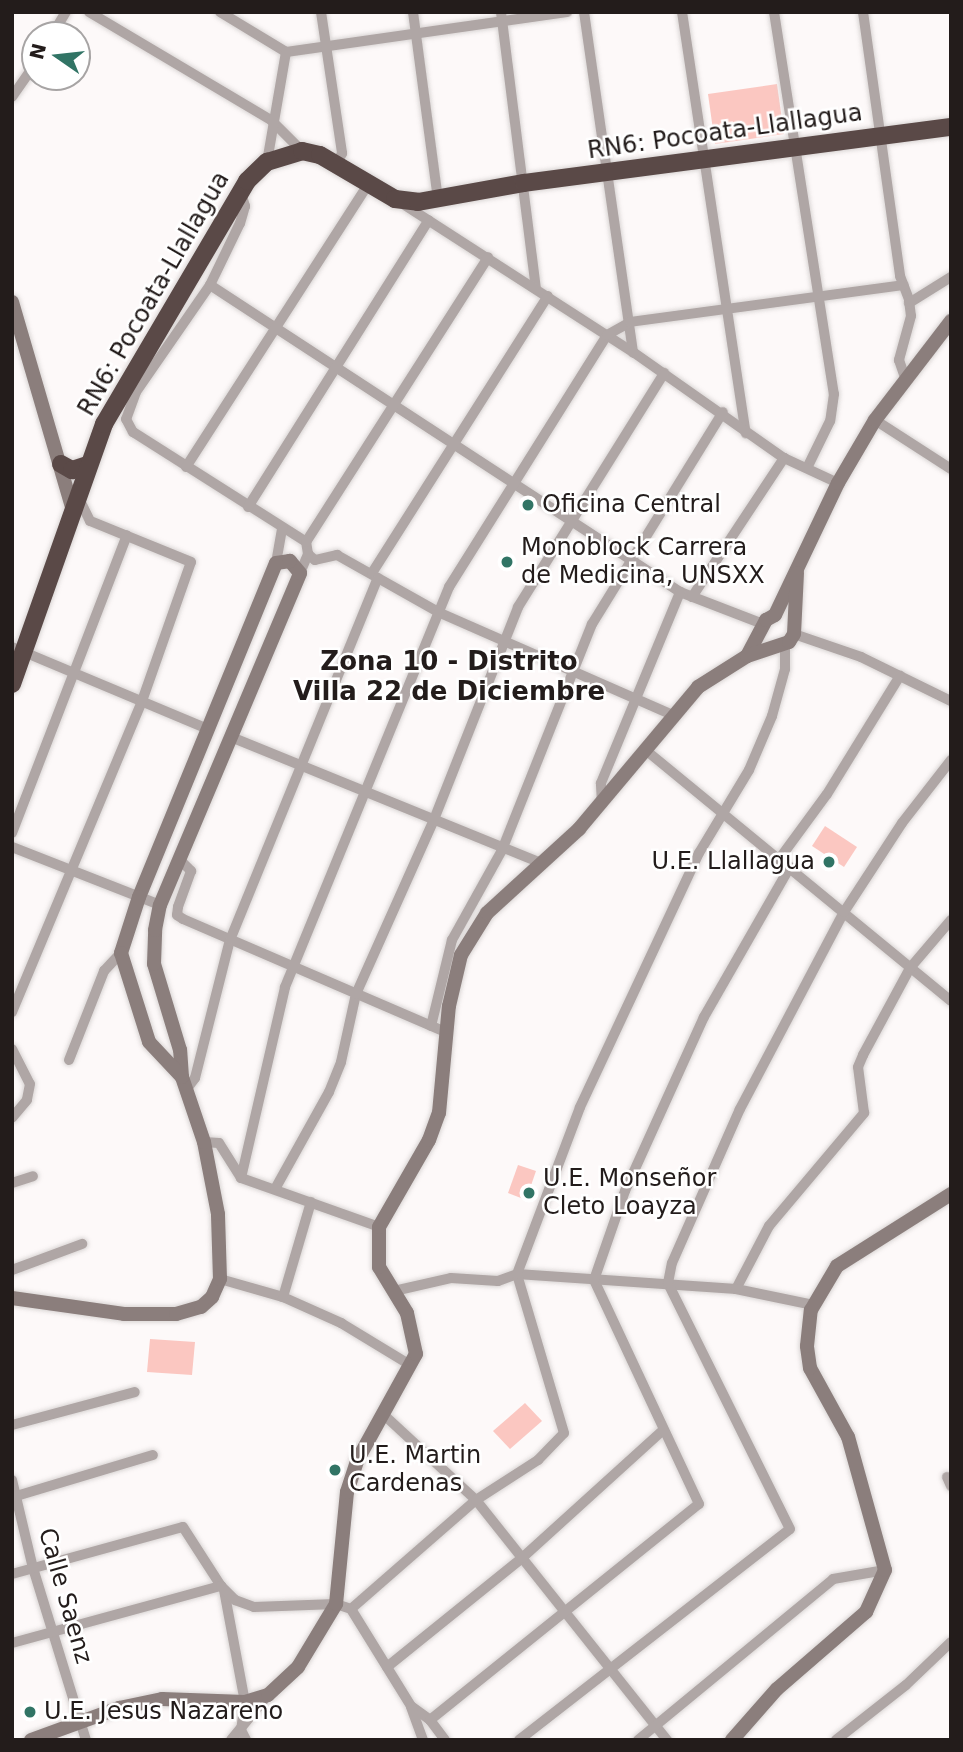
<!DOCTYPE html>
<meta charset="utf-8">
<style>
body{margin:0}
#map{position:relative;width:963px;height:1752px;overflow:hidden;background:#fdf9f9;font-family:"DejaVu Sans",sans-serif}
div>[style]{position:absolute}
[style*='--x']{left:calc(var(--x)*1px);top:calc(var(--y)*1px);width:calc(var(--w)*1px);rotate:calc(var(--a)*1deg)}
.green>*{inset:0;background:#fbc7c1}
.roads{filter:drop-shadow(0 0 2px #dad6d5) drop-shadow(0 0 2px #dad6d5)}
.street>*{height:10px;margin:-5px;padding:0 5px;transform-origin:5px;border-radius:5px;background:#afa6a5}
.secondary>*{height:14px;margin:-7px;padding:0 7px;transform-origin:7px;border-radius:7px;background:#8b7e7c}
.highway>*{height:18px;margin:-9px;padding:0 9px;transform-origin:9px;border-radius:9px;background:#5a4947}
.dots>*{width:19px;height:19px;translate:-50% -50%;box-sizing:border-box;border:4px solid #fff;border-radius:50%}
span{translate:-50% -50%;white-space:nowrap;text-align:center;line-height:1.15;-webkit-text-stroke:5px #fff;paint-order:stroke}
.street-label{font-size:24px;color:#231c1b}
.poi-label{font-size:24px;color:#231c1b}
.left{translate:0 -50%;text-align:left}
.right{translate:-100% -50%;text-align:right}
.neighbourhood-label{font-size:26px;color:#231c1b;font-weight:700}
.frame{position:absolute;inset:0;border:14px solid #231c1b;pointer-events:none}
.north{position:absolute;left:21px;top:21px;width:70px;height:70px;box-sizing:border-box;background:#fff;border:2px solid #a7a4a4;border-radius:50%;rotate:284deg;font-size:19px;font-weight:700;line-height:28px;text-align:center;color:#231c1b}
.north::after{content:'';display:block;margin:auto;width:24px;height:32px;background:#317465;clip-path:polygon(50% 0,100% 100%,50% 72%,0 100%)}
</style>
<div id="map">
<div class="green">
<i style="clip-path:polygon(777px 84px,784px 134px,715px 144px,708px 94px)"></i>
<i style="clip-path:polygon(825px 826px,857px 847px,844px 867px,812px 846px)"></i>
<i style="clip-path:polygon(518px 1165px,536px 1171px,526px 1200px,508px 1193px)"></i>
<i style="clip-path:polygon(150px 1339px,195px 1342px,192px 1375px,147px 1372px)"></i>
<i style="clip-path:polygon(525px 1403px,542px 1421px,510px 1449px,493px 1431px)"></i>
</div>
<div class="roads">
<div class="street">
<i style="--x:89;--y:12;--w:212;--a:30.7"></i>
<i style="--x:271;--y:120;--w:44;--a:45"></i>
<i style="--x:220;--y:12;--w:77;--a:31.2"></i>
<i style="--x:286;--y:52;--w:284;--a:-8.1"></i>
<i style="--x:321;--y:12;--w:143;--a:81.5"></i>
<i style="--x:342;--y:153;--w:12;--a:114"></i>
<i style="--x:413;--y:12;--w:189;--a:82.4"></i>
<i style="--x:501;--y:12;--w:278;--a:82.8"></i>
<i style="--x:584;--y:12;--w:344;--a:81.8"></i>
<i style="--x:682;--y:12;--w:426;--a:81.4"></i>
<i style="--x:774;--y:12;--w:387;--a:81.1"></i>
<i style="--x:834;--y:394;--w:27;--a:98"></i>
<i style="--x:830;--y:421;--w:52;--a:116.1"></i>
<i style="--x:863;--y:12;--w:267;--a:82"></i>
<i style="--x:900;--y:276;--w:26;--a:69"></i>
<i style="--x:909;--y:300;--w:16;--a:83"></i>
<i style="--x:911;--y:316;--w:46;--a:105.3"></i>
<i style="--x:899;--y:360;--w:18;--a:71"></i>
<i style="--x:52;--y:35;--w:27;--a:-59"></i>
<i style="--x:12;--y:97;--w:40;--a:-55.1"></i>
<i style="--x:267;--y:162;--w:112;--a:-80.2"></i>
<i style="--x:241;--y:193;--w:14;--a:73"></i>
<i style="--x:245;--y:206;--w:18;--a:106"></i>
<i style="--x:240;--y:223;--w:69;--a:115.8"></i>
<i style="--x:210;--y:285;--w:130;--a:124.7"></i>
<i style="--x:136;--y:392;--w:29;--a:110"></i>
<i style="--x:126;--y:419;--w:15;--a:62"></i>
<i style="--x:133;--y:432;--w:205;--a:32.4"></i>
<i style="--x:403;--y:204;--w:274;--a:32.8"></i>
<i style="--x:633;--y:352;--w:184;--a:35.1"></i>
<i style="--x:784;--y:458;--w:60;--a:24.8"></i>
<i style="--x:210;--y:285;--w:561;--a:33.15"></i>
<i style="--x:680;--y:592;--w:89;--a:21.1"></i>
<i style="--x:909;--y:303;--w:49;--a:-31.8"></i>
<i style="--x:875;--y:420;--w:90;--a:32.8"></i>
<i style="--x:186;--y:467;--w:336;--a:-57.2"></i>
<i style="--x:248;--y:507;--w:339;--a:-57.8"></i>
<i style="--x:308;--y:554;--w:9;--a:41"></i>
<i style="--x:315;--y:560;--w:23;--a:-13"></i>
<i style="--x:337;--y:555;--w:116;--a:29.4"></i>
<i style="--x:438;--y:612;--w:259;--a:23.7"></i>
<i style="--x:276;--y:563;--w:36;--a:-80"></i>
<i style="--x:300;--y:573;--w:21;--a:-67"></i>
<i style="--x:308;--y:554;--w:12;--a:-99"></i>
<i style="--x:306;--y:542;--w:338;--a:-57.4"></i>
<i style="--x:372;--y:573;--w:328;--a:-57.6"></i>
<i style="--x:692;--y:597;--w:167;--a:-56.5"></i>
<i style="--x:794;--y:634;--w:71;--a:18.9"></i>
<i style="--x:861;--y:657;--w:100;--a:26.1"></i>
<i style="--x:12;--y:647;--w:210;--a:22.7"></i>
<i style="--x:231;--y:737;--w:335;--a:22.1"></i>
<i style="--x:648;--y:752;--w:392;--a:39.4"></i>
<i style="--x:602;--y:804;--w:21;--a:-93"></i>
<i style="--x:601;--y:783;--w:207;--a:-67.5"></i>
<i style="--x:12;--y:833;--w:319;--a:-68.9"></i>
<i style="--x:12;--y:847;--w:159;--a:21.4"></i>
<i style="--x:780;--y:858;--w:79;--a:-53.7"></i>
<i style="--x:827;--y:794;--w:139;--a:-58.3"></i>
<i style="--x:180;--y:860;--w:16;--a:45"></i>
<i style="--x:191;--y:871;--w:38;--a:110"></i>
<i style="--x:178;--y:907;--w:8;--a:97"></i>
<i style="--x:177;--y:915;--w:7;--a:34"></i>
<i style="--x:183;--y:919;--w:288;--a:23.3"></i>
<i style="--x:12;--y:1012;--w:337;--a:-67.3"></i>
<i style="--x:142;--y:701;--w:147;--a:-70.6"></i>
<i style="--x:191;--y:562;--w:109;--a:-157.9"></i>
<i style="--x:90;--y:521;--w:28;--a:-116"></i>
<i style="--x:431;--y:1026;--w:89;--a:-76.3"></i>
<i style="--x:452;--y:940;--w:103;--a:-60.9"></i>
<i style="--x:502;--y:850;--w:243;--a:-68.3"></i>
<i style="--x:592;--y:624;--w:249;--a:-58.3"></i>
<i style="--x:12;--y:1049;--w:39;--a:63"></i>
<i style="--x:30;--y:1084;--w:16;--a:101"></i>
<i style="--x:27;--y:1100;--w:23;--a:130"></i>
<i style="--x:69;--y:1060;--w:96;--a:-68.5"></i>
<i style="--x:104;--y:971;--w:25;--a:-47"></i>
<i style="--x:186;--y:1090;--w:15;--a:-53"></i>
<i style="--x:195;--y:1078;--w:142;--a:-75.8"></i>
<i style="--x:230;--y:940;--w:391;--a:-67.8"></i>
<i style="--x:204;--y:1142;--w:15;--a:4"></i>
<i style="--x:219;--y:1143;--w:41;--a:57.8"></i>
<i style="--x:241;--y:1178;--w:146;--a:19.5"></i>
<i style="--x:241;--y:1178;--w:196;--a:-77"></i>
<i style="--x:285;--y:987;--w:432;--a:-67.7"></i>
<i style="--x:449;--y:587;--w:297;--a:-57.9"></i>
<i style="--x:607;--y:335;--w:26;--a:-29"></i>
<i style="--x:630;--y:322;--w:276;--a:-7.7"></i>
<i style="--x:12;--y:1183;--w:22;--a:-18"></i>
<i style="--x:275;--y:1189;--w:111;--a:-60.9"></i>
<i style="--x:329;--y:1092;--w:32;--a:-68"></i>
<i style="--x:341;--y:1062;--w:70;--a:-77.6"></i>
<i style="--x:356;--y:994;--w:188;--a:-65.9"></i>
<i style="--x:433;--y:822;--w:231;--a:-68.4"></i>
<i style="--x:518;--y:607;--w:276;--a:-58"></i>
<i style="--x:12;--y:1270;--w:75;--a:-20.4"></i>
<i style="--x:220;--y:1279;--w:66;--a:15.9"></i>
<i style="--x:283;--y:1297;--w:64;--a:24.1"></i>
<i style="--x:341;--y:1323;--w:81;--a:31.3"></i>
<i style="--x:736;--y:1289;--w:71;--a:-62.4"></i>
<i style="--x:769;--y:1226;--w:148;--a:-49.9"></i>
<i style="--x:864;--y:1113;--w:46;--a:-97.4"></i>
<i style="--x:858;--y:1067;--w:13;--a:-67"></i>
<i style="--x:863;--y:1055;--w:99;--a:-61.6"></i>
<i style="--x:910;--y:968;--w:63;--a:-49.5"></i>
<i style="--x:394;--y:1291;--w:58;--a:-12.8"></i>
<i style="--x:451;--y:1278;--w:47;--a:3.7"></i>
<i style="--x:498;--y:1281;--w:20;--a:-20"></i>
<i style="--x:517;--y:1274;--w:220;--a:3.9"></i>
<i style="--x:736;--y:1289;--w:79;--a:11.7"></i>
<i style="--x:283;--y:1297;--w:99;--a:-73.6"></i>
<i style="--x:383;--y:1414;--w:127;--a:42.8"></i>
<i style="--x:476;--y:1500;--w:307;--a:51.5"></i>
<i style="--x:12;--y:1425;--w:127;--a:-15"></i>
<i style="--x:947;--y:1477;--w:10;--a:66"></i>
<i style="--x:12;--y:1480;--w:90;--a:76.6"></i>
<i style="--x:33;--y:1568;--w:180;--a:72.9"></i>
<i style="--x:13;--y:1497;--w:146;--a:-16.7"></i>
<i style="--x:12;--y:1574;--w:177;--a:-15.4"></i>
<i style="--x:183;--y:1527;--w:70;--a:57.2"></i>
<i style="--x:224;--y:1590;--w:114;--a:79.4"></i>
<i style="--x:245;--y:1702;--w:28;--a:98"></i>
<i style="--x:241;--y:1730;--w:11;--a:63"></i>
<i style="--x:351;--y:1609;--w:166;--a:-41.1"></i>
<i style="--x:476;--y:1500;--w:74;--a:-32.8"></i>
<i style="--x:538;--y:1460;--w:37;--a:-46"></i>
<i style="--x:564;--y:1433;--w:166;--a:-106.5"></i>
<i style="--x:517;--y:1274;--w:178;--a:-69.3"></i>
<i style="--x:580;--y:1107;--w:280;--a:-64.9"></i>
<i style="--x:699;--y:853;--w:97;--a:-58.9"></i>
<i style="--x:749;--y:770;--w:59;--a:-66.9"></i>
<i style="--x:772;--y:716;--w:49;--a:-74.5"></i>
<i style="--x:785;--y:669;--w:24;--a:-90"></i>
<i style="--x:12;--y:1643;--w:217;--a:-15.3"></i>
<i style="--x:221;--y:1586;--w:20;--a:45"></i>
<i style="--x:235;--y:1600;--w:20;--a:20"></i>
<i style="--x:254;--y:1607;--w:82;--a:-2.1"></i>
<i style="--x:336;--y:1604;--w:16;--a:18"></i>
<i style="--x:351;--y:1609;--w:114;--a:58.3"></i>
<i style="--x:411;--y:1706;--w:24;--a:36"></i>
<i style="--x:430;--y:1720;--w:25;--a:53"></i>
<i style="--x:387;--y:1667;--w:174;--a:-38.9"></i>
<i style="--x:522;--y:1558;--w:190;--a:-42.2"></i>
<i style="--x:411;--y:1707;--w:35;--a:70"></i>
<i style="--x:430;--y:1720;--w:345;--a:-38.8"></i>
<i style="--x:699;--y:1504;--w:247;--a:-115.1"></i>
<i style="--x:594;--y:1280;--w:94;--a:-70.8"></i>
<i style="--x:625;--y:1191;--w:191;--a:-65.6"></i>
<i style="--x:704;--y:1017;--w:173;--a:-60.2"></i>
<i style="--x:231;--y:1740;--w:58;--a:-50.6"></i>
<i style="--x:519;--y:1740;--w:343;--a:-37.9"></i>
<i style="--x:790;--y:1529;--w:275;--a:-116.4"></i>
<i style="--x:668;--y:1283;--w:20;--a:-79"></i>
<i style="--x:672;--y:1263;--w:168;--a:-66.2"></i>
<i style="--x:740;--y:1109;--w:223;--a:-62.2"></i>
<i style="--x:844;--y:912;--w:106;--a:-56.9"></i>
<i style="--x:902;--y:823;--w:80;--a:-52.1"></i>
<i style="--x:638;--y:1740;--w:253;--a:-39.5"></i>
<i style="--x:833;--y:1579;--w:53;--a:-9.8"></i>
<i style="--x:836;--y:1740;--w:89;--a:-38.2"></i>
<i style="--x:906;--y:1685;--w:62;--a:-43.7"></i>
</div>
<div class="secondary">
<i style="--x:12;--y:302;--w:214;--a:73.7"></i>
<i style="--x:747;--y:656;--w:41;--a:-62.2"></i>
<i style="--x:766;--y:620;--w:10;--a:-29"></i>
<i style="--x:775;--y:615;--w:146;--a:-64.5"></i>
<i style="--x:838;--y:483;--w:73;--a:-59.6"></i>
<i style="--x:875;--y:420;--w:125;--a:-52.5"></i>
<i style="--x:12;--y:1298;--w:113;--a:8.1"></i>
<i style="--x:124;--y:1314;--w:52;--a:0"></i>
<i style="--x:176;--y:1314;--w:26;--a:-16"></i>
<i style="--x:201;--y:1307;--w:15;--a:-42"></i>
<i style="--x:212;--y:1297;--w:20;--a:-66"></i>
<i style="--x:220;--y:1279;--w:65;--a:-91.8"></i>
<i style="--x:218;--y:1214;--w:73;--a:-101"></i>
<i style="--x:204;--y:1142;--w:69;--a:-108.7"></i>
<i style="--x:182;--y:1077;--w:27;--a:-94"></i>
<i style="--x:180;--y:1050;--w:90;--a:-106.8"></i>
<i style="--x:154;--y:964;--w:34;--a:-88"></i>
<i style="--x:155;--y:930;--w:25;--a:-79"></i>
<i style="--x:160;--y:905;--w:360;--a:-67.1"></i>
<i style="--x:300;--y:573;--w:16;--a:-130"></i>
<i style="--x:290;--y:561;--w:14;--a:172"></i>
<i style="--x:276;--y:563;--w:361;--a:112.3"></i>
<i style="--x:139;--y:897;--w:59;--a:107.8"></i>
<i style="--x:121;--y:953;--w:93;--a:72.5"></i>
<i style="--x:149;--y:1042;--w:48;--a:46.7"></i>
<i style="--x:31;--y:1740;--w:94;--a:-20"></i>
<i style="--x:119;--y:1708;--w:44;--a:-11.8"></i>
<i style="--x:162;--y:1699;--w:83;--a:2.1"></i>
<i style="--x:245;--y:1702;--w:24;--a:-17"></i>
<i style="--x:268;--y:1695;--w:41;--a:-43"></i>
<i style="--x:298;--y:1667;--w:74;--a:-58.9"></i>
<i style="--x:336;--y:1604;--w:113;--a:-84.4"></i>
<i style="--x:347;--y:1492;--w:35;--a:-72"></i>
<i style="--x:358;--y:1459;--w:120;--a:-61.1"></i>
<i style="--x:416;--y:1354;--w:42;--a:-102.4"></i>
<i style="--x:407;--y:1313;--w:54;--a:-121.3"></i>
<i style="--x:379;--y:1267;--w:40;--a:-90"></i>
<i style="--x:379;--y:1227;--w:100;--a:-60.1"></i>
<i style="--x:429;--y:1140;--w:29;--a:-70"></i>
<i style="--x:439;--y:1113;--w:107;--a:-84.7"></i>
<i style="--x:449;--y:1006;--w:52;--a:-76.8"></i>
<i style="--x:461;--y:955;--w:49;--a:-58.2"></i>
<i style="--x:487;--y:913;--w:125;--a:-42.4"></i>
<i style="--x:579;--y:829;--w:185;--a:-50"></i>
<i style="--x:698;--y:687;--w:58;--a:-32.3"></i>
<i style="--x:747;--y:656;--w:44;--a:-18.4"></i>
<i style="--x:789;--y:642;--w:9;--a:-58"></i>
<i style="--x:794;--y:634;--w:61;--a:-87.2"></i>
<i style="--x:732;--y:1740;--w:68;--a:-48.6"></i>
<i style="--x:777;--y:1689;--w:118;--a:-40.9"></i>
<i style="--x:866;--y:1612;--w:46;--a:-65.7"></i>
<i style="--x:885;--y:1570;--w:138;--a:-105.5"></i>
<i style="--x:848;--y:1437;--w:79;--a:-118.8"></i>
<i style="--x:810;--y:1368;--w:22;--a:-98"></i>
<i style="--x:807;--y:1346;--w:36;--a:-84"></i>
<i style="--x:811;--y:1310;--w:51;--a:-59.4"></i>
<i style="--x:837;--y:1266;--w:135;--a:-32.3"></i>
</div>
<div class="highway">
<i style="--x:61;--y:464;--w:13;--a:29"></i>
<i style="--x:72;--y:470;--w:16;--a:-18"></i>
<i style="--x:12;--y:684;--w:276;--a:-70.5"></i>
<i style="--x:104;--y:424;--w:282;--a:-59.5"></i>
<i style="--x:247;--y:181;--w:28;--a:-44"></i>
<i style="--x:267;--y:162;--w:37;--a:-17"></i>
<i style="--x:302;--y:151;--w:18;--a:13"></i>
<i style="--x:320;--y:155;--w:87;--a:30.4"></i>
<i style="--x:395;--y:199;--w:23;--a:7"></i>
<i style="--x:418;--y:202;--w:108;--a:-10.2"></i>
<i style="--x:524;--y:183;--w:431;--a:-7.5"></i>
</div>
</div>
<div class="dots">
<i style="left:528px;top:505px;background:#317465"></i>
<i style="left:507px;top:562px;background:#317465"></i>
<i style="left:829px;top:862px;background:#317465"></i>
<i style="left:529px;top:1193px;background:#317465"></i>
<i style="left:335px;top:1470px;background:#317465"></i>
<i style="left:30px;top:1712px;background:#317465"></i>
</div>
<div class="street-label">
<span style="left:725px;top:132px;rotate:-8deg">RN6: Pocoata-Llallagua</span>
<span style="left:154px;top:294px;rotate:-60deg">RN6: Pocoata-Llallagua</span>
<span style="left:65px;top:1596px;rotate:74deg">Calle Saenz</span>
</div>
<div class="poi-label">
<span class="left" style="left:542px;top:505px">Oficina Central</span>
<span class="left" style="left:521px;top:562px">Monoblock Carrera<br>de Medicina, UNSXX</span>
<span class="right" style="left:815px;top:862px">U.E. Llallagua</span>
<span class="left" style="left:543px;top:1193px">U.E. Monseñor<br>Cleto Loayza</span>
<span class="left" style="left:349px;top:1470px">U.E. Martin<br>Cardenas</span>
<span class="left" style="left:44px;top:1712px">U.E. Jesus Nazareno</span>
</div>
<div class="neighbourhood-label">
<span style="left:449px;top:677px">Zona 10 - Distrito<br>Villa 22 de Diciembre</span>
</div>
<div class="frame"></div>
<div class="north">N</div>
</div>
